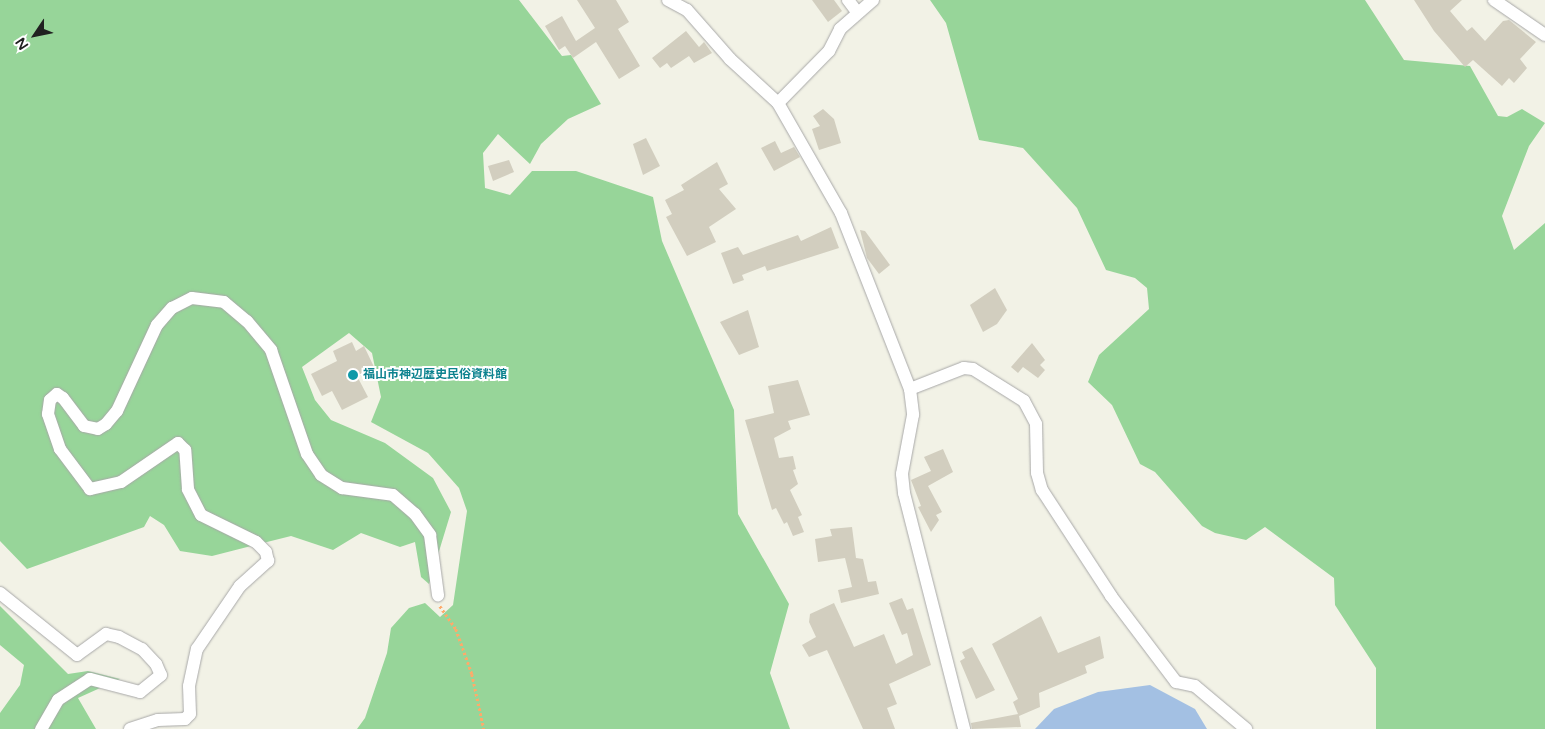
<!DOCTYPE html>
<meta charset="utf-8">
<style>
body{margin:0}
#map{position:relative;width:1545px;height:729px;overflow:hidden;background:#f2f2e6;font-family:"Varela Round","Noto Sans JP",sans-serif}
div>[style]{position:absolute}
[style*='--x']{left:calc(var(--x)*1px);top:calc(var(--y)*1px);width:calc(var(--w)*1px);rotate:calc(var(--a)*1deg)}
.forest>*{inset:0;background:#97d599}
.water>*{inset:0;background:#a3c0e3}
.building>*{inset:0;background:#d2cebf}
.path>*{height:2.5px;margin-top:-1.25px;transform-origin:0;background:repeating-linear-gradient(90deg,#ffaa6a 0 2.5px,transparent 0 5px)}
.roads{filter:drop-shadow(0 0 1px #a8a8a8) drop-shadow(0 0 1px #a8a8a8)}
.street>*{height:12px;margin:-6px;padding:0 6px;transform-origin:6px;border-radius:6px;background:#fff}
.dots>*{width:14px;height:14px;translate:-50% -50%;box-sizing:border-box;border:2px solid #fff;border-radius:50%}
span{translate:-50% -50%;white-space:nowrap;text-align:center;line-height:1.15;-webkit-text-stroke:4px #fff;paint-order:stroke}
.culture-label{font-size:12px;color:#0d838f;font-weight:700}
.left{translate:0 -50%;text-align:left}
.north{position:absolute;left:10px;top:10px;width:50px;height:50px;-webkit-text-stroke:4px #fff;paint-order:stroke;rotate:236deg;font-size:14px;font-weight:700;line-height:20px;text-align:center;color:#212121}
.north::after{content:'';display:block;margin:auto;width:18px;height:22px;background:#212121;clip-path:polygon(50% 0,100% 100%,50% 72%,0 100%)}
</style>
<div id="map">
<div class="forest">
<i style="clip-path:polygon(0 0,519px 0,562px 56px,571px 55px,601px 104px,568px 119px,541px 144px,530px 164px,498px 134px,483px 153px,485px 188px,510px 195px,532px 171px,576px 171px,653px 197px,662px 241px,734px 410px,738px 514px,789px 604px,770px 673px,790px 729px,357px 729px,365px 718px,387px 653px,391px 628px,409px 608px,425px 603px,440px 617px,453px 605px,467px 511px,459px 488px,428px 453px,371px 422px,381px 397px,372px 353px,349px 333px,302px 367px,315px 400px,331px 420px,385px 443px,433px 478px,451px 512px,429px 584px,421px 577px,415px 542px,400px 547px,361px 533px,333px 550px,291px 536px,212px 556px,180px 551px,164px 525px,150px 516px,144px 527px,27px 569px,0 541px)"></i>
<i style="clip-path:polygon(930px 0,1365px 0,1404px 60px,1470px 66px,1498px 116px,1507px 117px,1522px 109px,1545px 123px,1529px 146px,1502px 216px,1514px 250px,1545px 223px,1545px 729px,1376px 729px,1376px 668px,1335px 605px,1334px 578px,1265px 527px,1246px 540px,1215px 533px,1202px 526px,1155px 472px,1140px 464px,1112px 405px,1088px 382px,1099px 355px,1149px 309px,1147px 288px,1135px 278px,1106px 270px,1077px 208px,1023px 148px,979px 140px,946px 23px)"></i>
<i style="clip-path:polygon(0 606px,68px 674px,88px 671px,120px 679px,78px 698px,96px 729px,0 729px,0 713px,20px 685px,24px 665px,0 645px)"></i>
</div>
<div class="water">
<i style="clip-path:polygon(1150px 685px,1195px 709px,1207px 729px,1035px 729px,1054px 709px,1098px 692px)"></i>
</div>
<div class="building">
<i style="clip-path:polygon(577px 0,616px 0,629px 22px,618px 29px,640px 66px,619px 79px,596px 42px,573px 58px,565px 46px,559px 50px,545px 26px,562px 16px,576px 41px,595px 28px)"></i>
<i style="clip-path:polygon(812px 0,834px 0,842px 11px,828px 22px)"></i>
<i style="clip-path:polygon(1414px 0,1462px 0,1450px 11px,1467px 31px,1472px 27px,1485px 41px,1503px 21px,1509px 20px,1536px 42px,1520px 59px,1527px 68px,1514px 83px,1509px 78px,1502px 86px,1473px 60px,1465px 67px,1434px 31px)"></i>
<i style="clip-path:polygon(686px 31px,699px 47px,704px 42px,712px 53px,694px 63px,689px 56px,671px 68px,667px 63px,660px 68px,652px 58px)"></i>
<i style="clip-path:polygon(823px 109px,834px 119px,841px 143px,819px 150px,812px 129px,820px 126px,813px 116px)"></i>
<i style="clip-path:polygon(646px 138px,660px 166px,643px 175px,633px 144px)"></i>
<i style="clip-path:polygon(775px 141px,781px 153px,794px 147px,800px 157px,774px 171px,761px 148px)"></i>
<i style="clip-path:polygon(509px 160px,514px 172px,493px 181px,488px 166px)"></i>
<i style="clip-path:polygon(717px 162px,728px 184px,719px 189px,736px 209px,709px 227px,716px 242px,687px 256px,666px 217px,672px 214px,665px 200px,684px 190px,681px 185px)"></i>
<i style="clip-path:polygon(831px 227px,839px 248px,767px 271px,765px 266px,742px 275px,744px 280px,733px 284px,721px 253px,738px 247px,743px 255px,798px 235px,801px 241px)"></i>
<i style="clip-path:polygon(860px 230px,865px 231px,890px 265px,879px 274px,867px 258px)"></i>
<i style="clip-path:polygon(995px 288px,1007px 310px,997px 324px,983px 332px,970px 305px)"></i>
<i style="clip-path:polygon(748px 310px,759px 347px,739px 355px,720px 322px)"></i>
<i style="clip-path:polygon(352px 342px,356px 351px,364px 346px,374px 367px,357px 376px,368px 397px,342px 410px,332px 391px,322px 396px,311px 374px,337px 361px,333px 351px)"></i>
<i style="clip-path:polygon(1032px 343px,1045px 360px,1040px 365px,1045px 370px,1038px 378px,1023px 367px,1018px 373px,1011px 367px)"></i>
<i style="clip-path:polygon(798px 380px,810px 415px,788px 421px,791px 429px,774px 438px,779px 458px,793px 456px,796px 469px,793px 470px,798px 484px,790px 490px,802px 515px,798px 517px,804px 532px,793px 536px,787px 522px,784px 524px,776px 508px,772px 510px,745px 420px,774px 413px,768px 386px)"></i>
<i style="clip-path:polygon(943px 449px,953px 472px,928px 486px,942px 512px,936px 515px,939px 520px,931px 532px,918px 507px,921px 506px,911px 480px,931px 471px,924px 457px)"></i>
<i style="clip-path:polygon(852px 527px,856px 558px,863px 559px,868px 582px,876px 581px,879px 594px,841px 603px,838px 590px,852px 587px,845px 558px,818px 562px,815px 539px,832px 536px,830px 529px)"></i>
<i style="clip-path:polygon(902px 598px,907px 610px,913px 608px,931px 665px,889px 684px,897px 704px,887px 708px,895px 729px,863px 729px,827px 650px,809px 657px,802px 645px,816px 637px,809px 622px,810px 614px,834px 603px,854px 647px,884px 634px,896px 664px,913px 655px,907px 633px,902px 635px,889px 603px)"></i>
<i style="clip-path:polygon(1041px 616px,1058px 653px,1100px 636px,1104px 658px,1085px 666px,1087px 673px,1039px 693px,1040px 707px,1019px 716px,1021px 727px,972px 729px,971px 723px,1018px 714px,1013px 702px,1018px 699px,992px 644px)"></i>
<i style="clip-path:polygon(972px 647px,995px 690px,976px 699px,960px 661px,965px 658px,962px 652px)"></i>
</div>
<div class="path">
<i style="--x:440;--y:606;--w:28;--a:55"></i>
<i style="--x:456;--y:629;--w:48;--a:70.4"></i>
<i style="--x:472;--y:674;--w:56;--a:77.7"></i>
</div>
<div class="roads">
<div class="street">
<i style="--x:668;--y:0;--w:21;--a:28"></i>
<i style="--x:687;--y:10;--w:65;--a:48.7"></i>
<i style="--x:730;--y:59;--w:65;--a:42.5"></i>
<i style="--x:778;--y:103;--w:127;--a:60.2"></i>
<i style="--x:841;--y:213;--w:189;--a:68.6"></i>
<i style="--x:910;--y:389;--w:26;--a:83"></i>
<i style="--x:913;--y:415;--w:60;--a:100.6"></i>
<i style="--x:902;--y:474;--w:19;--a:84"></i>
<i style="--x:904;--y:493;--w:244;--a:75.7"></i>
<i style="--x:848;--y:0;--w:15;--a:53"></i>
<i style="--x:1494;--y:0;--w:62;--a:34.5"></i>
<i style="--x:778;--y:103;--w:73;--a:-45.6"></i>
<i style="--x:829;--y:51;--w:25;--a:-63"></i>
<i style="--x:840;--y:29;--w:44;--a:-41.3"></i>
<i style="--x:910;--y:389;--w:58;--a:-21.3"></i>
<i style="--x:964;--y:368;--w:9;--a:6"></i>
<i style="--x:973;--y:369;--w:60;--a:32.1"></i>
<i style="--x:1024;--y:401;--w:26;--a:62"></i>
<i style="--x:1036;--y:424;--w:49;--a:88.8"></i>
<i style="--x:1037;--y:473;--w:18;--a:74"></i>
<i style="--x:1042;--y:490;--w:126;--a:56.9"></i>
<i style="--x:1111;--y:596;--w:108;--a:52.9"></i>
<i style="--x:1176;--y:682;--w:19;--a:12"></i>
<i style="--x:1195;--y:686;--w:67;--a:40.1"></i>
<i style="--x:0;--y:593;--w:99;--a:38.8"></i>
<i style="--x:77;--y:655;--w:36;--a:-36"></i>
<i style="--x:106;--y:634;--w:13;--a:13"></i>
<i style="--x:119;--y:637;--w:26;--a:28"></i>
<i style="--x:142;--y:649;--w:21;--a:47"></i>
<i style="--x:156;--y:664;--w:12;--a:66"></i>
<i style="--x:161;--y:675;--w:27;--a:141"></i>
<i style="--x:140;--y:692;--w:52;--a:-165.4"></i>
<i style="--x:90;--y:679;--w:38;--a:147"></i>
<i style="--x:58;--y:700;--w:34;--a:120"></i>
<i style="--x:130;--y:729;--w:29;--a:-18"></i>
<i style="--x:158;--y:720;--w:27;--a:-2"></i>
<i style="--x:185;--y:719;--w:7;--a:-45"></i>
<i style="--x:190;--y:714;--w:28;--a:-92"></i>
<i style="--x:189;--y:686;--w:38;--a:-78"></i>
<i style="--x:197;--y:649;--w:76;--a:-55.7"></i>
<i style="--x:240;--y:586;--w:38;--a:-42"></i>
<i style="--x:268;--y:561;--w:9;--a:-103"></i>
<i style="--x:266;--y:552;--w:14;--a:-135"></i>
<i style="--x:256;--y:542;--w:61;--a:-153.9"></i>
<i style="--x:201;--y:515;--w:29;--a:-117"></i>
<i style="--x:188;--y:489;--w:39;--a:-94"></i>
<i style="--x:185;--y:450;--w:10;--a:-135"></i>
<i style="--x:178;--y:443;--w:69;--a:145.6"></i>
<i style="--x:121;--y:482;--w:32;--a:167"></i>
<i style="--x:90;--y:489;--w:50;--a:-126.9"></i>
<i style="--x:60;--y:449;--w:37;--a:-109"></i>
<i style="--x:48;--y:414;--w:14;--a:-82"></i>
<i style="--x:50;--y:400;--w:9;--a:-41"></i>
<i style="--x:57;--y:394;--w:7;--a:34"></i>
<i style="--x:63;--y:398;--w:35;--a:53"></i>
<i style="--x:84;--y:426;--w:14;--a:12"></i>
<i style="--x:98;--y:429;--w:9;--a:-32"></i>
<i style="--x:106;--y:424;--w:17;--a:-50"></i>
<i style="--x:117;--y:411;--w:95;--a:-65.1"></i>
<i style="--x:157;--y:325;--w:23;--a:-49"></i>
<i style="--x:172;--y:308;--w:22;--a:-27"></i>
<i style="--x:192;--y:298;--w:32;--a:7"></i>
<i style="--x:224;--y:302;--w:30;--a:40"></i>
<i style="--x:247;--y:321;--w:38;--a:50"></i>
<i style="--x:271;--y:350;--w:110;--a:70.9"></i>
<i style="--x:307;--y:454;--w:25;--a:56"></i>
<i style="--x:321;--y:475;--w:25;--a:32"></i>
<i style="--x:342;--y:488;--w:51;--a:7.8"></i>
<i style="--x:393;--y:495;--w:29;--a:41"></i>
<i style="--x:415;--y:514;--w:26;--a:54"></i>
<i style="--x:430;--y:535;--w:61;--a:82.4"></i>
</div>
</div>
<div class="dots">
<i style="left:353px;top:375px;background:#0f9aa8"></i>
</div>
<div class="culture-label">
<span class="left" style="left:363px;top:375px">福山市神辺歴史民俗資料館</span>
</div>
<div class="north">N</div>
</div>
